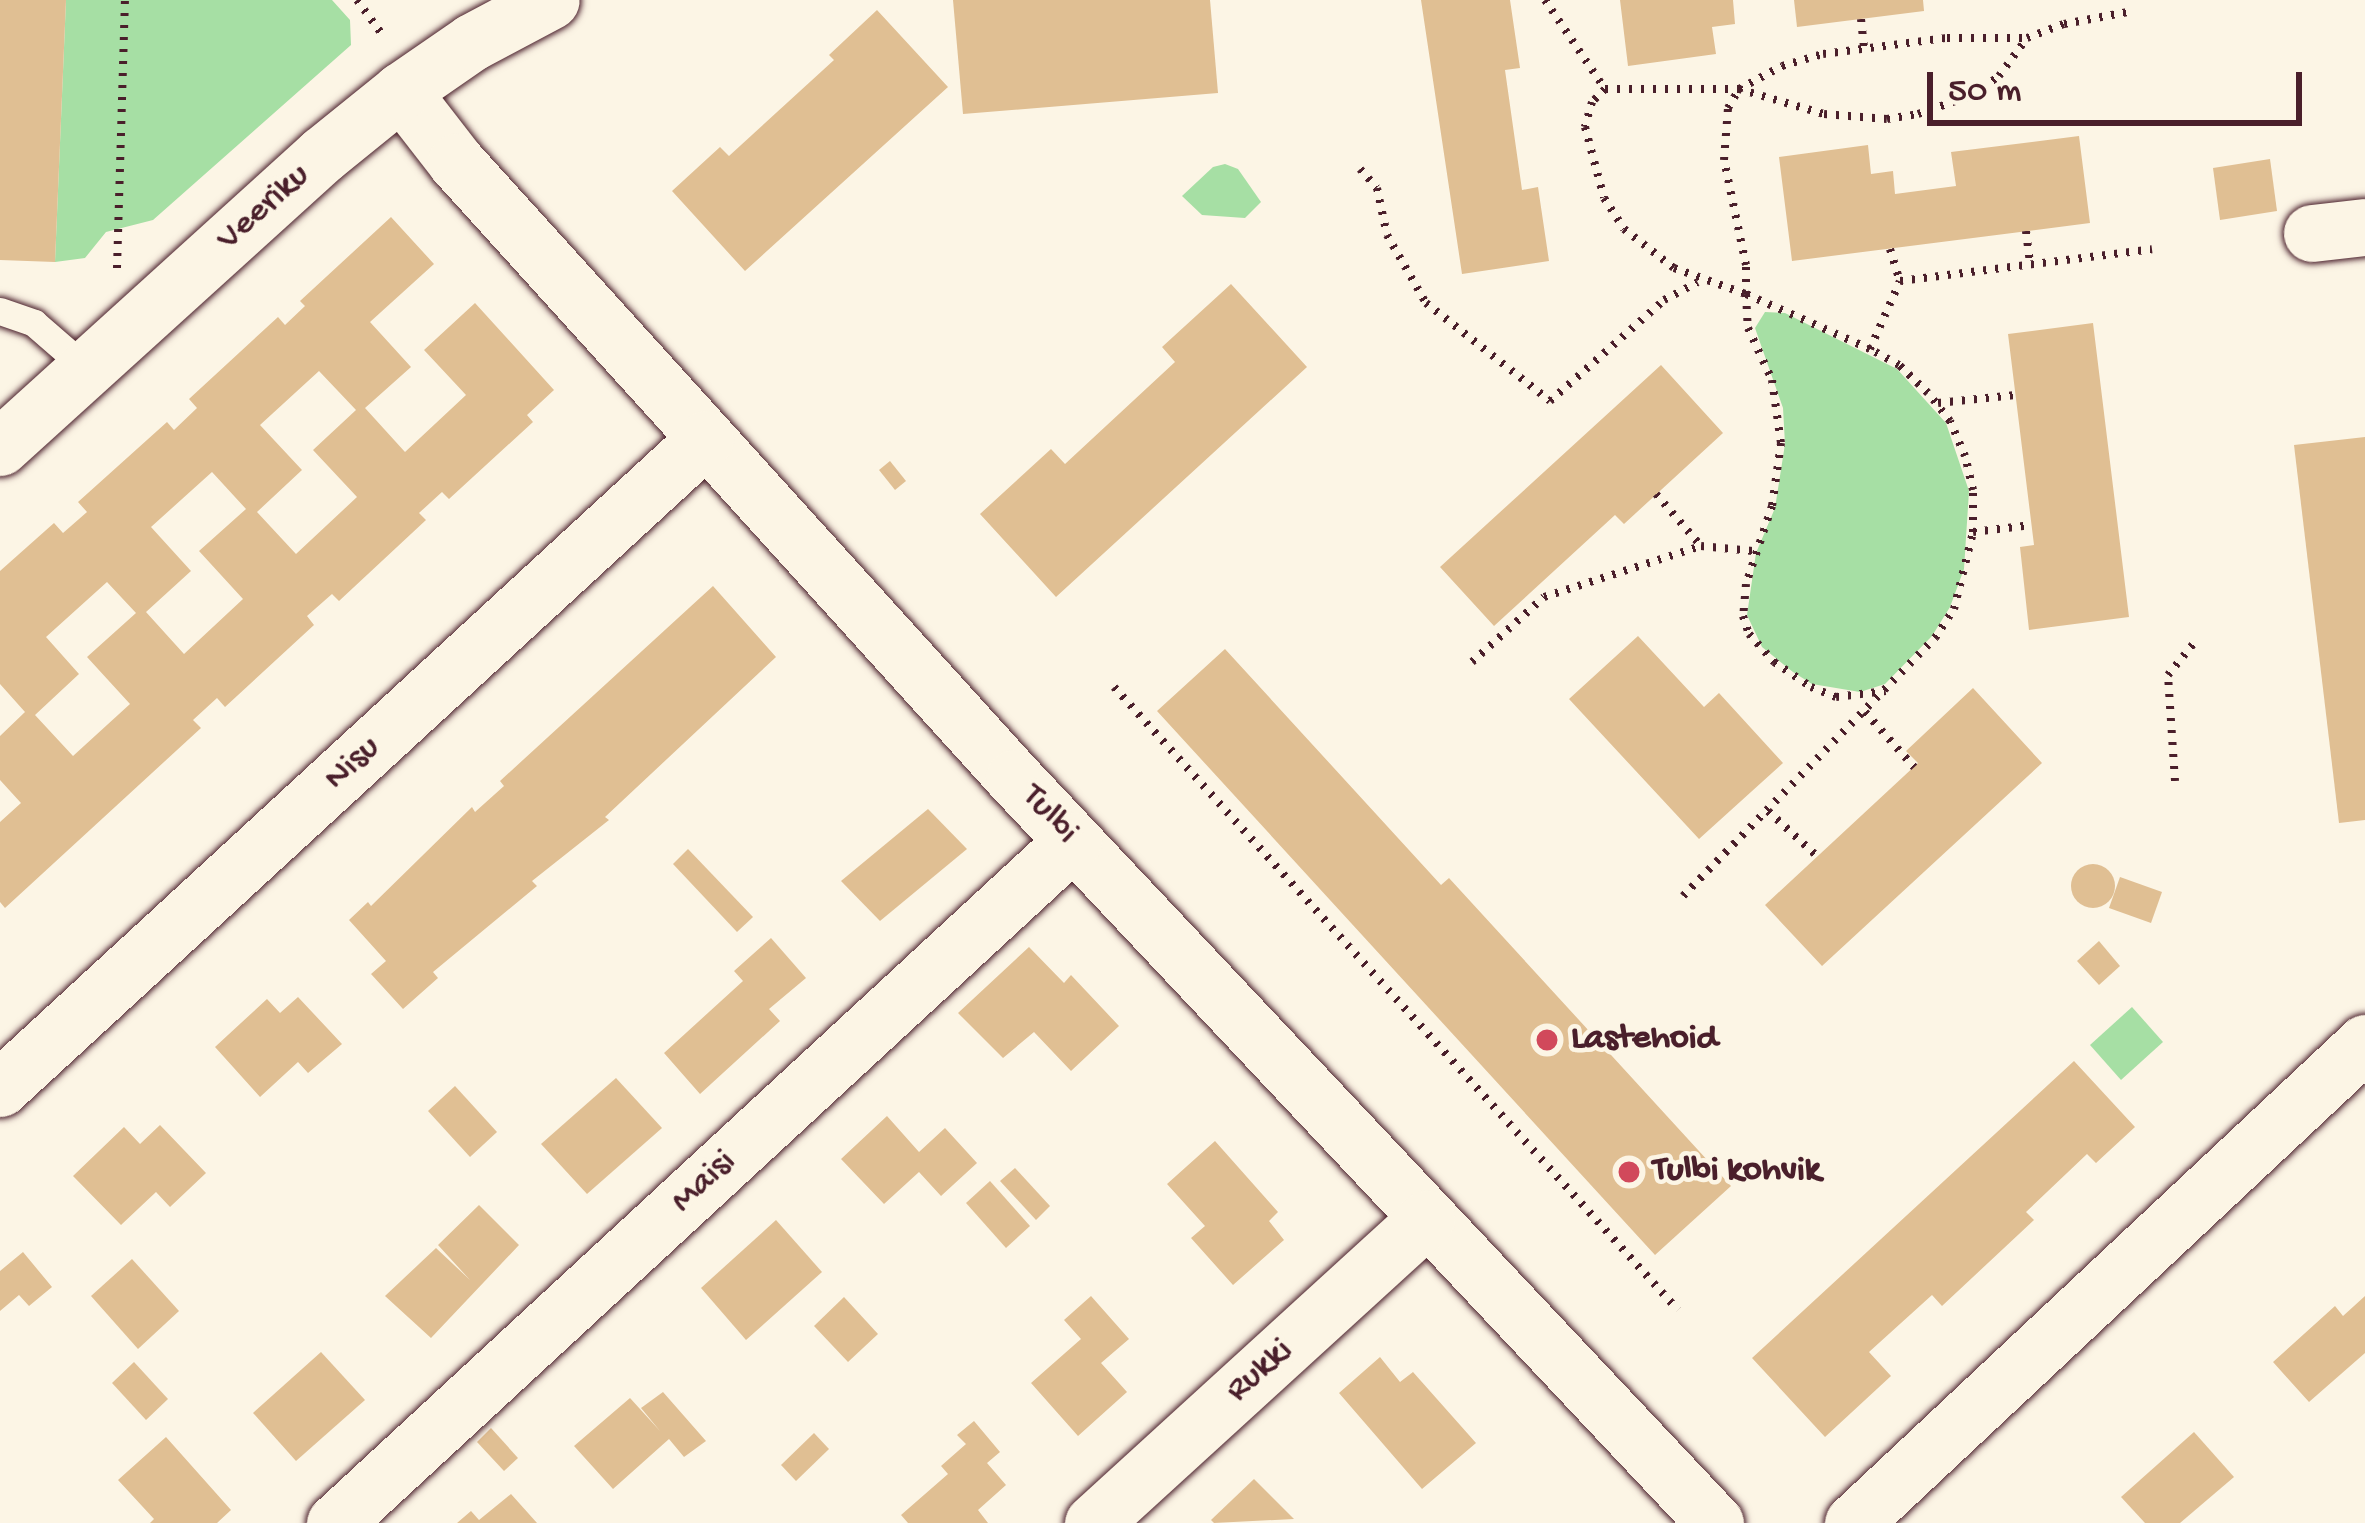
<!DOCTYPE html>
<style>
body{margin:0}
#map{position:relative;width:2365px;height:1523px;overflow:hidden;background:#fcf5e5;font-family:"Gochi Hand",sans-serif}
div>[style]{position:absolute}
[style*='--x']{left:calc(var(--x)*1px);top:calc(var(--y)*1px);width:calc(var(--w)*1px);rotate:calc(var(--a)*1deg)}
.green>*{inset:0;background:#a6dfa4}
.building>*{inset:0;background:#e0bf93}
.round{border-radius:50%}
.path>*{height:8px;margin-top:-4px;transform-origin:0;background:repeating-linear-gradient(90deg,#4a1f2b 0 3px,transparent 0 12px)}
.roads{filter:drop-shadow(0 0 3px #4a1f2b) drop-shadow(0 0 3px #4a1f2b)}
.lane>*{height:27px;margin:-13.5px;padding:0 13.5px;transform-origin:13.5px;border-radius:13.5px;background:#fcf5e5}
.street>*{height:57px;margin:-28.5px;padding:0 28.5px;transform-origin:28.5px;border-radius:28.5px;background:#fcf5e5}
.dots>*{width:33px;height:33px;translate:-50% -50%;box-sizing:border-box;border:6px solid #fcf5e5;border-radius:50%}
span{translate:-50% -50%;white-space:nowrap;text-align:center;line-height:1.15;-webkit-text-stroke:9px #fcf5e5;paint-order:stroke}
.street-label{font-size:36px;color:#4a1f2b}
.poi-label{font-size:36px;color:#4a1f2b;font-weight:700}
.left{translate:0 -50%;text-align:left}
.scale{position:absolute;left:1927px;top:72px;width:375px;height:54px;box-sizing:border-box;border:6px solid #4a1f2b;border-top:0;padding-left:15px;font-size:36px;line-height:42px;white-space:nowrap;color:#4a1f2b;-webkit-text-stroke:9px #fcf5e5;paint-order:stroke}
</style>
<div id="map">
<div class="green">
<i style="clip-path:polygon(66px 0,332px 0,350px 20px,351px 45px,153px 220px,106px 232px,85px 258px,55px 262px)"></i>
<i style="clip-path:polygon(1225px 164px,1238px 169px,1261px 202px,1245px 218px,1202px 215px,1182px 196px,1213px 167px)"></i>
<i style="clip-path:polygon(1765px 312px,1785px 313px,1897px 369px,1946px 423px,1969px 491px,1964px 569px,1950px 607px,1932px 636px,1885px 684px,1860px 692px,1812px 684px,1793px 672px,1762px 647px,1747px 615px,1756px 553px,1775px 508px,1785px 444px,1783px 408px,1755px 328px)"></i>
<i style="clip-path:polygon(2132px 1007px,2163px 1042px,2121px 1080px,2090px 1045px)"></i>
</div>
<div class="building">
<i style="clip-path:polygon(0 0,66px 0,55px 262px,0 260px)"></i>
<i style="clip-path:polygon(953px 0,1210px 0,1218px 93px,963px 114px)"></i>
<i style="clip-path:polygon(1421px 0,1510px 0,1520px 68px,1505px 70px,1522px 190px,1538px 187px,1549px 261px,1462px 274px)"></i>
<i style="clip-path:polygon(1620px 0,1733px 0,1735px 24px,1712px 27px,1716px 54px,1628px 66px)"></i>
<i style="clip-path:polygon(1794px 0,1923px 0,1924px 11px,1797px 27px)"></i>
<i style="clip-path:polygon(877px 10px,948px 87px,745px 271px,672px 191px,720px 147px,729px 156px,834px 60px,829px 55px)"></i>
<i style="clip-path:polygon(2079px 136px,2090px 223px,1792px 261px,1779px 157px,1868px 145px,1871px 174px,1893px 171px,1895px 194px,1956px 186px,1951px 152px)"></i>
<i style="clip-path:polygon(2270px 159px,2277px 211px,2220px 220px,2213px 168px)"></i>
<i style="clip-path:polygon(evenodd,391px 217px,434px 264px,370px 322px,411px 367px,365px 408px,405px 452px,466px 395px,424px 350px,475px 303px,554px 390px,527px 415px,533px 422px,449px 499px,442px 492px,419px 513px,426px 520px,339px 601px,332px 594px,307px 616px,314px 625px,225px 707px,217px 698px,193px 720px,201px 728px,5px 908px,0 902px,0 822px,21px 803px,0 780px,0 736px,25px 712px,0 684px,0 571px,54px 523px,63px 533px,87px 512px,78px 502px,167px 422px,174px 430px,197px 408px,189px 399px,278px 317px,285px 325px,305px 306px,300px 301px,391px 217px,319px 371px,356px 410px,313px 450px,357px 497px,296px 554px,257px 512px,302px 470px,260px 425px,319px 371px,391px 217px,212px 472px,246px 509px,199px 551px,243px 599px,184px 654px,146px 612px,191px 571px,151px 527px,212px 472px,391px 217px,107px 582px,136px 613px,87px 657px,130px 704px,73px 756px,35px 715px,79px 674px,46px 637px,107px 582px)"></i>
<i style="clip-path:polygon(1231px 284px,1307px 367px,1056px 597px,980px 514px,1051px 449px,1065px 464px,1175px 362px,1162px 347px)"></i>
<i style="clip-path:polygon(2093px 323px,2129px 617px,2029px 630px,2020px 547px,2034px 545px,2008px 334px)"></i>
<i style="clip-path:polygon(1661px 365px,1723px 433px,1624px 524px,1615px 515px,1494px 626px,1440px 567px)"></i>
<i style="clip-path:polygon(2365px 437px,2365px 820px,2339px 823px,2294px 445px)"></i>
<i style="clip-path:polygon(890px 461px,906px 481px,895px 490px,879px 470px)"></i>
<i style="clip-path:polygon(713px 586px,776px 657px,605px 817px,609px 820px,532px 881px,537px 886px,433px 972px,438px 978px,403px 1009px,371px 974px,386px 961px,349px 920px,368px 902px,371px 906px,472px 807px,475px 812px,504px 786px,500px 781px)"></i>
<i style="clip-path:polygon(1638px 636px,1704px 707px,1719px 693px,1783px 763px,1699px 839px,1569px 699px)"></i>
<i style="clip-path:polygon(1225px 649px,1441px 885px,1449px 878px,1731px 1186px,1655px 1255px,1157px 711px)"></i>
<i style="clip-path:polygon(1973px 688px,2042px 763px,1822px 966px,1765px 905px,1918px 763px,1906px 751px)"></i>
<i style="clip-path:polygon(928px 809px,967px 849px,880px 921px,841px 881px)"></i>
<i style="clip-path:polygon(688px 849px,753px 917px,737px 932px,673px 864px)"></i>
<i class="round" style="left:2071px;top:864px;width:44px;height:44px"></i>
<i style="clip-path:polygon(2120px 877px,2162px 892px,2151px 923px,2109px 908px)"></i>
<i style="clip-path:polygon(771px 938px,806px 978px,769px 1009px,780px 1021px,700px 1094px,664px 1053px,743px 981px,734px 971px)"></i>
<i style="clip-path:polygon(2099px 941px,2120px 966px,2099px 985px,2077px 961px)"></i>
<i style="clip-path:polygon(1029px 947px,1064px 983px,1071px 975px,1119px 1026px,1071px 1071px,1034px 1032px,1003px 1058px,958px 1013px)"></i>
<i style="clip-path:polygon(298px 997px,342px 1044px,308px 1073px,298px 1062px,260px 1097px,215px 1047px,267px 999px,280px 1013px)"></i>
<i style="clip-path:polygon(2074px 1061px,2135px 1127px,2096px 1163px,2087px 1154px,2026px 1212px,2034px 1220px,1942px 1306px,1932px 1295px,1869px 1352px,1891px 1376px,1825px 1437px,1752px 1358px)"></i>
<i style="clip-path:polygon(616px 1078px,662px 1128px,587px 1194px,541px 1144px)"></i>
<i style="clip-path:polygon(455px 1086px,497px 1132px,470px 1157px,428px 1111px)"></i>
<i style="clip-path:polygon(887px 1116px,919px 1152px,945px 1128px,977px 1163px,941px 1196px,919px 1172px,884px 1204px,841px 1159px)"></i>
<i style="clip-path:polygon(160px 1125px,206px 1173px,170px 1207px,156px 1192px,121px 1225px,73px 1176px,124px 1127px,140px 1144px)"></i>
<i style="clip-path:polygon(1215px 1141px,1278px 1212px,1269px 1221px,1284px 1240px,1233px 1285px,1191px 1238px,1205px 1226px,1167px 1184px)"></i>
<i style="clip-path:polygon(1015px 1168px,1050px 1206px,1036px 1220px,1000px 1181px)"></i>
<i style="clip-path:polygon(990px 1181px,1030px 1226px,1006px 1248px,966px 1203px)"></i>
<i style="clip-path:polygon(479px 1205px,519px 1245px,431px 1338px,385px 1296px,436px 1248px,470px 1280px,438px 1245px)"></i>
<i style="clip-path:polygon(776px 1220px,822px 1272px,746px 1340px,701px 1288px)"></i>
<i style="clip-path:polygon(23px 1252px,52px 1287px,29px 1306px,19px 1295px,0 1311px,0 1271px)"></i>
<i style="clip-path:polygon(132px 1259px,179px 1311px,138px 1349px,91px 1296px)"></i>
<i style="clip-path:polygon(1091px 1296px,1129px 1339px,1101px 1363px,1127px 1392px,1078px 1436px,1031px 1383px,1081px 1339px,1064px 1320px)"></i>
<i style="clip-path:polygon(2365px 1296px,2365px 1353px,2309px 1402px,2273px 1362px,2335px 1306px,2343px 1316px)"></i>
<i style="clip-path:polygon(844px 1297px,878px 1334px,848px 1362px,814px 1326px)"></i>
<i style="clip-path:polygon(321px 1352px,365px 1400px,296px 1461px,253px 1413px)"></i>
<i style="clip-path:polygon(1380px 1357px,1400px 1382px,1413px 1372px,1476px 1443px,1422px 1489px,1339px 1393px)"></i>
<i style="clip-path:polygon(134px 1362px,168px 1399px,146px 1420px,112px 1383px)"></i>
<i style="clip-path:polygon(663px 1392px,706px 1441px,684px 1457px,669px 1439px,613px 1489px,574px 1446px,630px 1398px,660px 1431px,641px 1408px)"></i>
<i style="clip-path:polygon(974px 1421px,1000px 1452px,987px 1463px,1006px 1485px,978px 1510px,988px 1523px,908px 1523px,901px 1515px,948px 1474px,941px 1466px,966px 1444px,957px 1435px)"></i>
<i style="clip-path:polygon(491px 1428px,518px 1458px,504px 1471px,477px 1442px)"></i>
<i style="clip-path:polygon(2194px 1432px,2234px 1477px,2180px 1523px,2145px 1523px,2121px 1497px)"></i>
<i style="clip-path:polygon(814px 1433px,829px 1449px,796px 1481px,781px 1465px)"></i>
<i style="clip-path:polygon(166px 1437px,231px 1510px,217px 1523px,150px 1523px,154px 1519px,118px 1480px)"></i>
<i style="clip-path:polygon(1254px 1479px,1294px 1519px,1214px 1523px,1211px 1520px)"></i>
<i style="clip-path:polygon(511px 1494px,537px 1523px,457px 1523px,471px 1511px,479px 1520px)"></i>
</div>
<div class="path">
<i style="--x:357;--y:0;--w:46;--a:53.9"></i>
<i style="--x:1545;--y:0;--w:107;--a:56"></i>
<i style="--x:1605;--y:89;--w:134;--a:0"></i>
<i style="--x:1739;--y:89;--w:49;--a:-28.1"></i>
<i style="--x:1782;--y:66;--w:43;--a:-16.3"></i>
<i style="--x:1823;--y:54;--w:125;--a:-7.4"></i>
<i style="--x:1947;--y:38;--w:80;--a:0"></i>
<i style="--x:2027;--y:38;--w:40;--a:-21"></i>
<i style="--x:2064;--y:24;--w:65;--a:-10.6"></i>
<i style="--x:1861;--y:19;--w:29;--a:84"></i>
<i style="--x:1605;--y:89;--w:18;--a:135"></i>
<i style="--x:1592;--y:102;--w:26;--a:106"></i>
<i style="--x:1585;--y:127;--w:73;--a:75"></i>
<i style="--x:1604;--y:198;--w:37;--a:57"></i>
<i style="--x:1624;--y:229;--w:63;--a:38"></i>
<i style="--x:1674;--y:268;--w:77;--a:19.9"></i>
<i style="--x:1746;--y:294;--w:34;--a:87"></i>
<i style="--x:1748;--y:328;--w:57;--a:65.2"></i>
<i style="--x:1772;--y:380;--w:64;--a:81.9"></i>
<i style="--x:1781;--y:443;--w:64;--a:98.1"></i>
<i style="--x:1772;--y:506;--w:82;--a:108.4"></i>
<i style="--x:1746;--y:584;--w:32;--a:95"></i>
<i style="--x:1743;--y:616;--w:19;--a:72"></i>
<i style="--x:1749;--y:634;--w:38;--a:48"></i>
<i style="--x:1774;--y:662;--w:45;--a:34"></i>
<i style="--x:1811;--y:687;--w:27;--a:22"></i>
<i style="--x:1836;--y:697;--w:50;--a:-6.8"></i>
<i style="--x:1360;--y:169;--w:25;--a:48"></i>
<i style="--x:1377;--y:188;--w:48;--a:78"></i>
<i style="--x:1387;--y:235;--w:78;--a:60.2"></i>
<i style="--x:1426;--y:303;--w:158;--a:38.3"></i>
<i style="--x:1550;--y:401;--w:152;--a:-41.5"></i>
<i style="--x:1664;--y:300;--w:38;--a:-28"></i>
<i style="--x:2026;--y:231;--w:34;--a:83"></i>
<i style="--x:1890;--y:249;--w:34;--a:73"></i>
<i style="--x:117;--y:268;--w:268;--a:-88.3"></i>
<i style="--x:1870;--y:349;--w:74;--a:-66.2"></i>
<i style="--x:1900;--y:281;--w:254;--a:-7.2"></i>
<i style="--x:1938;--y:403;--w:78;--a:-5.9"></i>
<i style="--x:1656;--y:494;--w:69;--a:49.1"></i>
<i style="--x:1973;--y:532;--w:59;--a:-6.8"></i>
<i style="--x:1472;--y:662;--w:97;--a:-42.1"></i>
<i style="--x:1544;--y:597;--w:165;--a:-18"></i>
<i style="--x:1701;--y:546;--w:52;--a:5.5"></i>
<i style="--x:1114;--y:687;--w:840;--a:47.85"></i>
<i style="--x:1865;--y:712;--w:74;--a:48.3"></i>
<i style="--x:2175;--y:781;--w:106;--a:-93.8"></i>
<i style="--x:2168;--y:675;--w:40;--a:-51"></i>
<i style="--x:1768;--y:811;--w:67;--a:42.6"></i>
<i style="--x:1683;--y:896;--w:361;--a:-45.7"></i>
<i style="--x:1935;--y:638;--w:35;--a:-57"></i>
<i style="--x:1954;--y:609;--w:79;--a:-76.1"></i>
<i style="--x:1973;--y:532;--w:42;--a:-90"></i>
<i style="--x:1973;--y:490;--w:35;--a:-103"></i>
<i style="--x:1965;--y:456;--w:38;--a:-113"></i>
<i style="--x:1950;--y:421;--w:36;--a:-128"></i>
<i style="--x:1928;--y:393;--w:40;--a:-136"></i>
<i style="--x:1899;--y:365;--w:33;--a:-151"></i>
<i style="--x:1870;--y:349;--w:136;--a:-156.1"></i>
<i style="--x:1746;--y:294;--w:29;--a:-90"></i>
<i style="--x:1746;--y:265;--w:107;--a:-101.8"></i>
<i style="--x:1724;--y:160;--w:52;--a:-85.6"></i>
<i style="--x:1728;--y:108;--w:22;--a:-60"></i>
<i style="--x:1739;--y:89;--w:89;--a:16.4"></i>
<i style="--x:1824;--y:114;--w:63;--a:4.5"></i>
<i style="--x:1887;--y:119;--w:31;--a:-9"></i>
<i style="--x:1918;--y:114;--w:58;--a:-19.1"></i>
<i style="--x:1973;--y:95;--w:32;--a:-36"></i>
<i style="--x:1999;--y:76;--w:47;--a:-53.6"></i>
</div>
<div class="roads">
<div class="lane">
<i style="--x:0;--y:311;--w:36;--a:19"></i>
<i style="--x:34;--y:323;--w:69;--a:40.9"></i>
</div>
<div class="street">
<i style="--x:401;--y:91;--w:90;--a:52.2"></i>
<i style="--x:456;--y:162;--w:831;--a:47.83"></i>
<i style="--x:1014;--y:778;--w:1023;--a:46.74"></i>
<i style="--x:2312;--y:233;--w:53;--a:-6.5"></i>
<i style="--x:0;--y:447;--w:435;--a:-42.2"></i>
<i style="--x:322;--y:155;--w:102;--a:-39"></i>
<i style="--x:401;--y:91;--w:86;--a:-34.6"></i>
<i style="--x:472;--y:42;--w:89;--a:-28"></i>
<i style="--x:0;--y:1088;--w:958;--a:-42.63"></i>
<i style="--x:335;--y:1523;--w:1005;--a:-42.74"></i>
<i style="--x:1093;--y:1523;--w:451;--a:-42.4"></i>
<i style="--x:1853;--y:1523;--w:702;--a:-43.15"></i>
</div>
</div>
<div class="dots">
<i style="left:1547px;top:1040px;background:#d1495b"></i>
<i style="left:1629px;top:1172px;background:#d1495b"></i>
</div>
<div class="street-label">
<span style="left:264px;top:208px;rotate:-42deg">Veeriku</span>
<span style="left:353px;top:764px;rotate:-43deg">Nisu</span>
<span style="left:1049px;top:815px;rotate:47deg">Tulbi</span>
<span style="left:704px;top:1182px;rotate:-43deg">Maisi</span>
<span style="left:1260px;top:1371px;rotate:-42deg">Rukki</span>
</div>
<div class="poi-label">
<span class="left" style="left:1571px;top:1040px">Lastehoid</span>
<span class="left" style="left:1653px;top:1172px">Tulbi kohvik</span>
</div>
<div class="scale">50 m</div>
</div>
